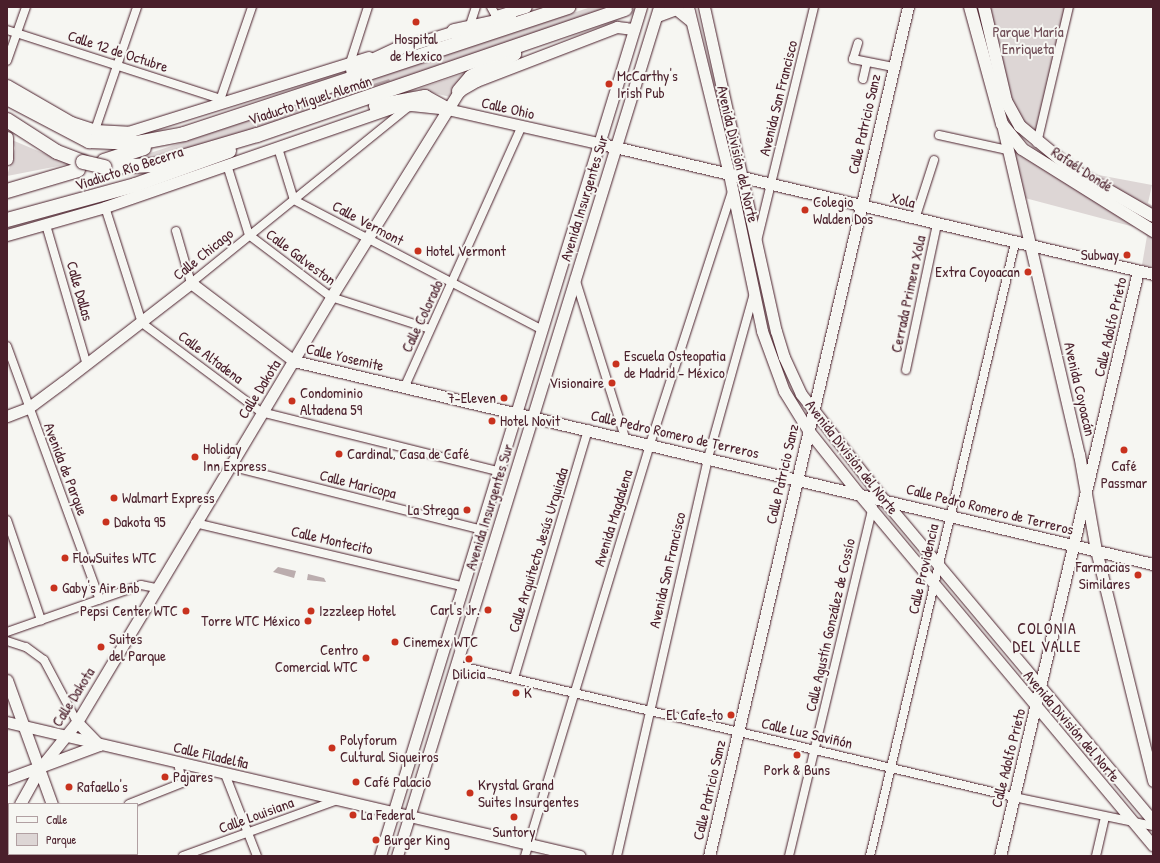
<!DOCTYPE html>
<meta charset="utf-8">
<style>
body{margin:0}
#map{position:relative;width:1160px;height:863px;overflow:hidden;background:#f6f6f2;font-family:"Patrick Hand",sans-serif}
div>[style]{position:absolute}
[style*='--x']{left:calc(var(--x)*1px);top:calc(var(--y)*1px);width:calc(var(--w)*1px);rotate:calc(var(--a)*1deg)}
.green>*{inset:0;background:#ddd6d5}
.water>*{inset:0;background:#bbadae}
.roads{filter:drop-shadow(0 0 1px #4a1f2b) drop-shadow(0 0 1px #4a1f2b)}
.street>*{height:8px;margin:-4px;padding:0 4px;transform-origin:4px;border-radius:4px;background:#f6f6f2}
.secondary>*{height:11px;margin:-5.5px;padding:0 5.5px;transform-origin:5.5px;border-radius:5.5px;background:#f6f6f2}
.primary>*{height:12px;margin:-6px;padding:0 6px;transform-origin:6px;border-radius:6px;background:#f6f6f2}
.highway>*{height:14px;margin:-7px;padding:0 7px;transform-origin:7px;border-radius:7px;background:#f6f6f2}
.bridges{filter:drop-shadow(0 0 1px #4a1f2b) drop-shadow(0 0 1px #4a1f2b)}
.highway-bridge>*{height:14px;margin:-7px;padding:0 7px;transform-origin:7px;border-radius:7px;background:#f6f6f2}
.dots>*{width:11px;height:11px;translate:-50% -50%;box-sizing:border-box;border:2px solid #f6f6f2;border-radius:50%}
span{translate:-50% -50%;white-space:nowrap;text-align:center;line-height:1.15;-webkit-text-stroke:4px #f6f6f2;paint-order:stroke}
.park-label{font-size:15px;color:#6f4d56}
.poi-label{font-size:15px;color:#4a1f2b}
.left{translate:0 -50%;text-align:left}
.right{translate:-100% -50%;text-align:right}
.street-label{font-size:15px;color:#4a1f2b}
.neighbourhood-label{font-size:16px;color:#4a1f2b;letter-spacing:1px}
.frame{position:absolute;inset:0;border:8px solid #4a1f2b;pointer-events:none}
.legend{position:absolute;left:8px;top:803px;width:130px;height:52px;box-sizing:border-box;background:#f6f6f2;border:1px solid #b1a0a2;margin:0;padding:5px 7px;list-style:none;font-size:12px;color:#4a1f2b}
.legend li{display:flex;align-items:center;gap:8px;height:20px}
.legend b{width:20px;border:1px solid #b1a0a2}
</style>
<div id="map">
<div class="green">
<i style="clip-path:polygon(591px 7px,611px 7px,472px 58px,253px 129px,157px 159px,117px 164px)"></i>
<i style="clip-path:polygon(987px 7px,1068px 7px,1037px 139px,1014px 112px)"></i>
<i style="clip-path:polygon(465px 73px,450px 97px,418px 89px)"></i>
<i style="clip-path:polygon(12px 140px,69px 164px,7px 176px,15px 148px)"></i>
<i style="clip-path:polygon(1014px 149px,1153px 234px,1153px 268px,1142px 265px,1147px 236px,1138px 228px,1025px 198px)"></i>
<i style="clip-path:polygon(1077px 171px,1152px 185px,1148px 203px,1153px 206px,1153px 214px)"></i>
</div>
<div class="water">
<i style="clip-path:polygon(389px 79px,390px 81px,258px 123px,257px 121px)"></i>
<i style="clip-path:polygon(278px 567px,296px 571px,294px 578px,273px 572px)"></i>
<i style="clip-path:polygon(308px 574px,324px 578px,326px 582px,307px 580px)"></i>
</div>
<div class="roads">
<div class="street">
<i style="--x:491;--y:7;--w:10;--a:61"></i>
<i style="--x:470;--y:25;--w:19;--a:-72"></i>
<i style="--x:7;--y:30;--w:224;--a:17.9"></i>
<i style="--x:858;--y:43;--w:17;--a:107"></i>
<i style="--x:853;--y:59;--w:41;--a:11.3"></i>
<i style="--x:7;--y:61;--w:57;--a:-70.6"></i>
<i style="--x:350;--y:63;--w:59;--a:-72.2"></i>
<i style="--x:863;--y:79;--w:17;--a:-77"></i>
<i style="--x:219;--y:103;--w:102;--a:-71"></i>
<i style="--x:95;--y:130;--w:130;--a:-71.1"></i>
<i style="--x:939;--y:135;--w:70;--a:12.4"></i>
<i style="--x:1037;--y:143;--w:140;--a:-76.8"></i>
<i style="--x:278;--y:148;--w:54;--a:72.9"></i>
<i style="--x:294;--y:200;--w:279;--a:27.6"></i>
<i style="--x:227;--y:165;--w:73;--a:72.6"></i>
<i style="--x:249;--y:235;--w:103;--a:37.1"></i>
<i style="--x:331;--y:297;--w:104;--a:17.9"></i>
<i style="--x:105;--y:207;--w:122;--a:72.3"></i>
<i style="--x:142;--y:323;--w:149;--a:36.8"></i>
<i style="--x:261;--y:412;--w:243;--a:14"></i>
<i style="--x:915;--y:219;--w:62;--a:-72.1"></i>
<i style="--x:46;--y:225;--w:146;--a:73.7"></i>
<i style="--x:176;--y:231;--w:54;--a:73.9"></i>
<i style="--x:191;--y:283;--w:283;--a:-39"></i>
<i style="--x:757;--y:241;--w:241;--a:-76.3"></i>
<i style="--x:575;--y:278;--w:168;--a:72.6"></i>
<i style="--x:7;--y:346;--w:270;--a:69.9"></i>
<i style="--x:906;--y:370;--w:149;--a:-78"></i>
<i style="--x:405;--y:386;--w:285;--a:-65.8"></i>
<i style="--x:230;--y:466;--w:257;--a:14.2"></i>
<i style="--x:7;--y:520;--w:106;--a:71.2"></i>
<i style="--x:195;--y:523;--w:274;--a:13.3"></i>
<i style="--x:7;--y:632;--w:142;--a:-19.3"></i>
<i style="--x:141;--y:585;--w:16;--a:11"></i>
<i style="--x:7;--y:641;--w:20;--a:18"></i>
<i style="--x:26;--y:647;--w:22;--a:36"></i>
<i style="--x:44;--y:660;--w:70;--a:62"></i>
<i style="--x:456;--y:665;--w:573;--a:13.31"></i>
<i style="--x:1014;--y:797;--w:142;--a:11.8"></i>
<i style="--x:514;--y:678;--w:260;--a:-73.4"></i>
<i style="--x:225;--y:774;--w:88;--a:68.7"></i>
<i style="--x:129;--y:804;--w:57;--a:-21.6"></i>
<i style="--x:182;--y:783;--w:20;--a:-101"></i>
<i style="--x:7;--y:848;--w:2;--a:-27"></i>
<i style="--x:183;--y:856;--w:165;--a:-19.9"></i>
<i style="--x:525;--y:856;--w:431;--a:-73.1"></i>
<i style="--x:650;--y:444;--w:266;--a:-72"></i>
<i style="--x:617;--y:856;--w:408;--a:-77.1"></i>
<i style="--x:708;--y:458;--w:171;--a:-74.4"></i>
<i style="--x:789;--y:856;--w:359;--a:-76.5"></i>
<i style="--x:870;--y:856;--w:630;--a:-76.69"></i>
<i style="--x:1096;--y:856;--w:40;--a:-77"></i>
</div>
<div class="secondary">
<i style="--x:688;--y:7;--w:172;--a:76.2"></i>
<i style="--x:729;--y:174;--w:160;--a:78.1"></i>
<i style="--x:762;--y:331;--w:64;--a:69.9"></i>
<i style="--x:784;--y:391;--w:46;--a:58.4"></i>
<i style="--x:808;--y:430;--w:82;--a:51.4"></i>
<i style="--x:859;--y:494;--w:458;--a:50.1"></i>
<i style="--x:704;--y:7;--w:332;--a:77.5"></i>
<i style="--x:776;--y:331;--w:27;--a:73"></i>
<i style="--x:784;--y:357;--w:41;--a:65.3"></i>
<i style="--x:801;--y:394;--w:133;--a:52"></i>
<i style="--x:883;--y:499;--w:420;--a:50"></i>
<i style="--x:496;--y:16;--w:31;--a:-17"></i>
<i style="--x:657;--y:16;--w:20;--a:-20"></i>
<i style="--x:676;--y:9;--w:19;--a:39"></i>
<i style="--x:391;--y:51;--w:73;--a:-17.4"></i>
<i style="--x:7;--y:85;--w:74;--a:30"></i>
<i style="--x:71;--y:122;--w:25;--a:18"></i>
<i style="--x:95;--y:130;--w:33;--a:3"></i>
<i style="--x:128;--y:132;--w:252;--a:-17.3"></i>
<i style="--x:1002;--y:124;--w:339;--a:76.9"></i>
<i style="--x:1079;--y:454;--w:97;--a:80"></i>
<i style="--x:1096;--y:550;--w:238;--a:76.1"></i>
<i style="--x:7;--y:137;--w:22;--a:90"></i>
<i style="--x:7;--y:235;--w:102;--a:-15.9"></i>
<i style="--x:105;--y:207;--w:305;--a:-19.1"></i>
<i style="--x:393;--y:107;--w:18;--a:-6"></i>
<i style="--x:411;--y:105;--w:36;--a:6"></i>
<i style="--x:447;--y:109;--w:155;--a:12.7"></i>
<i style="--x:598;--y:143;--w:570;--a:13.28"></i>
<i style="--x:7;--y:416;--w:22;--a:-21"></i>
<i style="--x:28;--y:408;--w:44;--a:-36.6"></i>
<i style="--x:63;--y:382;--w:162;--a:-37.7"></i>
<i style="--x:191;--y:283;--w:129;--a:37.1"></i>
<i style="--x:294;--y:361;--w:883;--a:13.3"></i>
<i style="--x:7;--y:680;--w:132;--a:70.1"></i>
<i style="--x:7;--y:722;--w:588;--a:13.16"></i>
<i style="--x:77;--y:722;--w:32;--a:46"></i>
<i style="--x:7;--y:779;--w:98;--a:-20.3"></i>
<i style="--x:20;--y:804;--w:41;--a:-60.9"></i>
<i style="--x:40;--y:768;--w:59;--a:-51.2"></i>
<i style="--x:77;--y:722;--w:495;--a:-59.1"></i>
<i style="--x:331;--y:297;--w:243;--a:-58.1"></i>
<i style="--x:459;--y:91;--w:20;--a:-30"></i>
<i style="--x:476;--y:81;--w:151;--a:-21"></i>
<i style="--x:617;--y:27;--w:17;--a:7"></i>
<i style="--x:7;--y:826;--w:4;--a:-56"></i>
<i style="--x:69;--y:854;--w:2;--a:63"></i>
<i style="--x:380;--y:856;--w:888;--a:-72.91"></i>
<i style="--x:397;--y:856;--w:889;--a:-72.85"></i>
<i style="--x:709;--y:856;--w:872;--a:-76.81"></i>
<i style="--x:1000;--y:856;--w:601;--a:-76.73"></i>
</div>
<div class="primary">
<i style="--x:970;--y:7;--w:121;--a:74.7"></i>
<i style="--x:1002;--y:124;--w:32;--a:51"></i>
<i style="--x:1022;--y:149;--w:155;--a:32"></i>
<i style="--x:984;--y:7;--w:97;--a:76.8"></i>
<i style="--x:1006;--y:101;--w:29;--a:61"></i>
<i style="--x:1020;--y:126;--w:69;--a:39.7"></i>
<i style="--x:1073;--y:170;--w:92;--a:29.9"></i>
</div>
<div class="highway">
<i style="--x:454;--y:31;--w:57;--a:-12.1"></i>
<i style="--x:353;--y:70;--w:50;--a:-25"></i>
<i style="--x:459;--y:91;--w:18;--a:-49"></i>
<i style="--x:471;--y:77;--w:49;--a:-28.1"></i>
<i style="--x:7;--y:98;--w:93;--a:27.7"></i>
<i style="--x:89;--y:141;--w:48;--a:2.4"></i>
<i style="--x:137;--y:143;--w:48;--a:-10.8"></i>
<i style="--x:184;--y:134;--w:405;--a:-18.3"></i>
<i style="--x:376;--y:106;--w:50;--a:-10.4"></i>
<i style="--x:425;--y:97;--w:25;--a:29"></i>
<i style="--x:7;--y:120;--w:59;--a:32.6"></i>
<i style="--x:57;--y:152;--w:28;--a:21"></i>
<i style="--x:104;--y:161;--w:42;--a:-18"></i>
<i style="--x:104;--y:167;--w:51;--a:-2.2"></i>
<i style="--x:155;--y:165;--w:106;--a:-16.4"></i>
<i style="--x:257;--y:135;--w:389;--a:-18.9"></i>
<i style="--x:7;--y:191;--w:74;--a:-16.5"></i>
<i style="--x:7;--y:220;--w:133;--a:-15.3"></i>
<i style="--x:135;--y:185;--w:100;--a:-19.9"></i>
</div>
</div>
<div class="bridges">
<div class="highway-bridge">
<i style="--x:83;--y:162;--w:22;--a:13"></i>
</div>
</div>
<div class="dots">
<i style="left:416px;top:22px;background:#c8321e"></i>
<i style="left:609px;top:84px;background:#c8321e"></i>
<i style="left:805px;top:210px;background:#c8321e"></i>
<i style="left:418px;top:251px;background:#c8321e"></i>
<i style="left:1127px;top:255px;background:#c8321e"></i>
<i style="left:1028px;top:272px;background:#c8321e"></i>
<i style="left:616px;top:364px;background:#c8321e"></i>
<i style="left:612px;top:383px;background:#c8321e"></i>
<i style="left:504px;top:398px;background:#c8321e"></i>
<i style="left:292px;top:401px;background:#c8321e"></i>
<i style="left:492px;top:421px;background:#c8321e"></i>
<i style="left:1124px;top:450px;background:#c8321e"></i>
<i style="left:339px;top:454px;background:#c8321e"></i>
<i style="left:195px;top:457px;background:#c8321e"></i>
<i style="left:114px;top:498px;background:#c8321e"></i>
<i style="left:467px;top:510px;background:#c8321e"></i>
<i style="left:106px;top:522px;background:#c8321e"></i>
<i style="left:65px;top:558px;background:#c8321e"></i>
<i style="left:1138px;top:575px;background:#c8321e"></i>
<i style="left:54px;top:588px;background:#c8321e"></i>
<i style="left:488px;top:610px;background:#c8321e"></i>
<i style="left:186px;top:611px;background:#c8321e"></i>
<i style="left:311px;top:611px;background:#c8321e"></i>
<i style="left:308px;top:621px;background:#c8321e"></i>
<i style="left:395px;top:642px;background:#c8321e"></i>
<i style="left:101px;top:647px;background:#c8321e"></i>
<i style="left:366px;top:658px;background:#c8321e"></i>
<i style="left:469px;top:659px;background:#c8321e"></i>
<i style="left:516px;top:693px;background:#c8321e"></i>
<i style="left:731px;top:715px;background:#c8321e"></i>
<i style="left:332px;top:748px;background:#c8321e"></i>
<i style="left:797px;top:755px;background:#c8321e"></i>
<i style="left:165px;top:777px;background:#c8321e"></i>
<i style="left:356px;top:782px;background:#c8321e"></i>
<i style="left:69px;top:787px;background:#c8321e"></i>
<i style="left:470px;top:793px;background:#c8321e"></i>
<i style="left:353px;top:815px;background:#c8321e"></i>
<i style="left:514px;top:817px;background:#c8321e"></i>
<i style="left:376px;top:840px;background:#c8321e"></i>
</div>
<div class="park-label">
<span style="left:1028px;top:40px">Parque María<br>Enriqueta</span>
</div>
<div class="poi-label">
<span style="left:416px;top:47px">Hospital<br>de Mexico</span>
<span class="left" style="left:617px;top:84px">McCarthy's<br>Irish Pub</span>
<span class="left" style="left:813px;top:210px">Colegio<br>Walden Dos</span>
<span class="left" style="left:426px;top:251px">Hotel Vermont</span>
<span class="right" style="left:1119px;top:255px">Subway</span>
<span class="right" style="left:1020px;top:272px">Extra Coyoacan</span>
<span class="left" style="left:624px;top:364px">Escuela Osteopatia<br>de Madrid - México</span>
<span class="right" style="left:604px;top:383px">Visionaire</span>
<span class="left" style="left:300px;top:401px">Condominio<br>Altadena 59</span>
<span class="right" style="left:496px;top:398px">7-Eleven</span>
<span class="left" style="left:500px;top:421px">Hotel Novit</span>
<span class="left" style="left:203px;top:457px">Holiday<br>Inn Express</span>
<span class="left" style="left:347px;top:454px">Cardinal, Casa de Café</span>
<span style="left:1124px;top:474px">Café<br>Passmar</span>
<span class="left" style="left:122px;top:498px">Walmart Express</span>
<span class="right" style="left:459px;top:510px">La Strega</span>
<span class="left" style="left:114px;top:522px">Dakota 95</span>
<span class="left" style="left:73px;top:558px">FlowSuites WTC</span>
<span class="right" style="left:1130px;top:575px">Farmacias<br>Similares</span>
<span class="left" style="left:62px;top:588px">Gaby's Air Bnb</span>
<span class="right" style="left:480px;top:610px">Carl's Jr.</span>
<span class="right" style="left:178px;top:611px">Pepsi Center WTC</span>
<span class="left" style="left:319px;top:611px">Izzzleep Hotel</span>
<span class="right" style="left:300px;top:621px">Torre WTC México</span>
<span class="left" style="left:109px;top:647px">Suites<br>del Parque</span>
<span class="left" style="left:403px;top:642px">Cinemex WTC</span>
<span class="right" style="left:358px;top:658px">Centro<br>Comercial WTC</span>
<span style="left:469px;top:674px">Dilicia</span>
<span class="left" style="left:524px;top:693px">K</span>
<span class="right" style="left:723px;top:715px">El Cafe-to</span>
<span class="left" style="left:340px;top:748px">Polyforum<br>Cultural Siqueiros</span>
<span style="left:797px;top:770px">Pork &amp; Buns</span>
<span class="left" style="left:173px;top:777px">Pajares</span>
<span class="left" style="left:364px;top:782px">Café Palacio</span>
<span class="left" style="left:478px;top:793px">Krystal Grand<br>Suites Insurgentes</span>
<span class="left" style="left:77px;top:787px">Rafaello's</span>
<span class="left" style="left:361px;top:815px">La Federal</span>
<span style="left:514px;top:832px">Suntory</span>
<span class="left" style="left:384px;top:840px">Burger King</span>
</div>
<div class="street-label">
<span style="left:118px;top:51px;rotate:18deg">Calle 12 de Octubre</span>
<span style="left:778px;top:98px;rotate:-76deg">Avenida San Francisco</span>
<span style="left:310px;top:100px;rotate:-18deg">Viaducto Miguel Alemán</span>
<span style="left:508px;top:108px;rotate:13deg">Calle Ohio</span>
<span style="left:864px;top:124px;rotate:-77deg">Calle Patricio Sanz</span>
<span style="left:738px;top:154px;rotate:77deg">Avenida División del Norte</span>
<span style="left:129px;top:168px;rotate:-18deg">Viaducto Río Becerra</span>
<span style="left:1082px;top:169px;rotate:33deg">Rafaél Dondé</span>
<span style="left:584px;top:198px;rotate:-73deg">Avenida Insurgentes Sur</span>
<span style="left:903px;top:200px;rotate:14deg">Xola</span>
<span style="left:368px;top:223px;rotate:28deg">Calle Vermont</span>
<span style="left:203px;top:254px;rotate:-39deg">Calle Chicago</span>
<span style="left:301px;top:257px;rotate:37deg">Calle Galveston</span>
<span style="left:80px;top:291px;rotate:74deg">Calle Dallas</span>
<span style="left:908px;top:294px;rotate:-78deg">Cerrada Primera Xola</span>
<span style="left:422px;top:316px;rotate:-65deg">Calle Colorado</span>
<span style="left:1110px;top:327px;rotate:-77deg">Calle Adolfo Prieto</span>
<span style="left:211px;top:357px;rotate:37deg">Calle Altadena</span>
<span style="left:345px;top:357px;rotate:13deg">Calle Yosemite</span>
<span style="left:259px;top:389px;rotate:-58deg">Calle Dakota</span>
<span style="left:1080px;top:389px;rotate:77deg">Avenida Coyoacán</span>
<span style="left:675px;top:434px;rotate:13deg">Calle Pedro Romero de Terreros</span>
<span style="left:852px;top:457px;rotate:52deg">Avenida División del Norte</span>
<span style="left:66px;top:469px;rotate:69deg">Avenida de Parque</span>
<span style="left:782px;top:474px;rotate:-77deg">Calle Patricio Sanz</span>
<span style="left:358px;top:484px;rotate:14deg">Calle Maricopa</span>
<span style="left:489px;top:507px;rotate:-73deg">Avenida Insurgentes Sur</span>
<span style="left:990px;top:509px;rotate:14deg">Calle Pedro Romero de Terreros</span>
<span style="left:613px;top:518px;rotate:-73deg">Avenida Magdalena</span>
<span style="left:332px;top:540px;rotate:13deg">Calle Montecito</span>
<span style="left:538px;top:550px;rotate:-73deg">Calle Arquitecto Jesús Urquiada</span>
<span style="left:923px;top:569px;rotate:-77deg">Calle Providencia</span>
<span style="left:667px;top:570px;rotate:-77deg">Avenida San Francisco</span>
<span style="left:830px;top:625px;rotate:-77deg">Calle Agustín González de Cossío</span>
<span style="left:73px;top:697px;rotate:-58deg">Calle Dakota</span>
<span style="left:1072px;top:726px;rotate:50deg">Avenida División del Norte</span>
<span style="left:807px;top:733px;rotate:13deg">Calle Luz Saviñón</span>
<span style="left:211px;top:755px;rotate:13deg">Calle Filadelfia</span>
<span style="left:1008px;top:758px;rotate:-76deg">Calle Adolfo Prieto</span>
<span style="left:709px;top:790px;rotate:-77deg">Calle Patricio Sanz</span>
<span style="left:256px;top:815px;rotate:-20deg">Calle Louisiana</span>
</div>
<div class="neighbourhood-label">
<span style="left:1047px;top:637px">COLONIA<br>DEL VALLE</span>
</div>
<div class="frame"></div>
<ul class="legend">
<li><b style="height:5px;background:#f6f6f2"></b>Calle</li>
<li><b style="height:11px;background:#ddd6d5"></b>Parque</li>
</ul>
</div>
